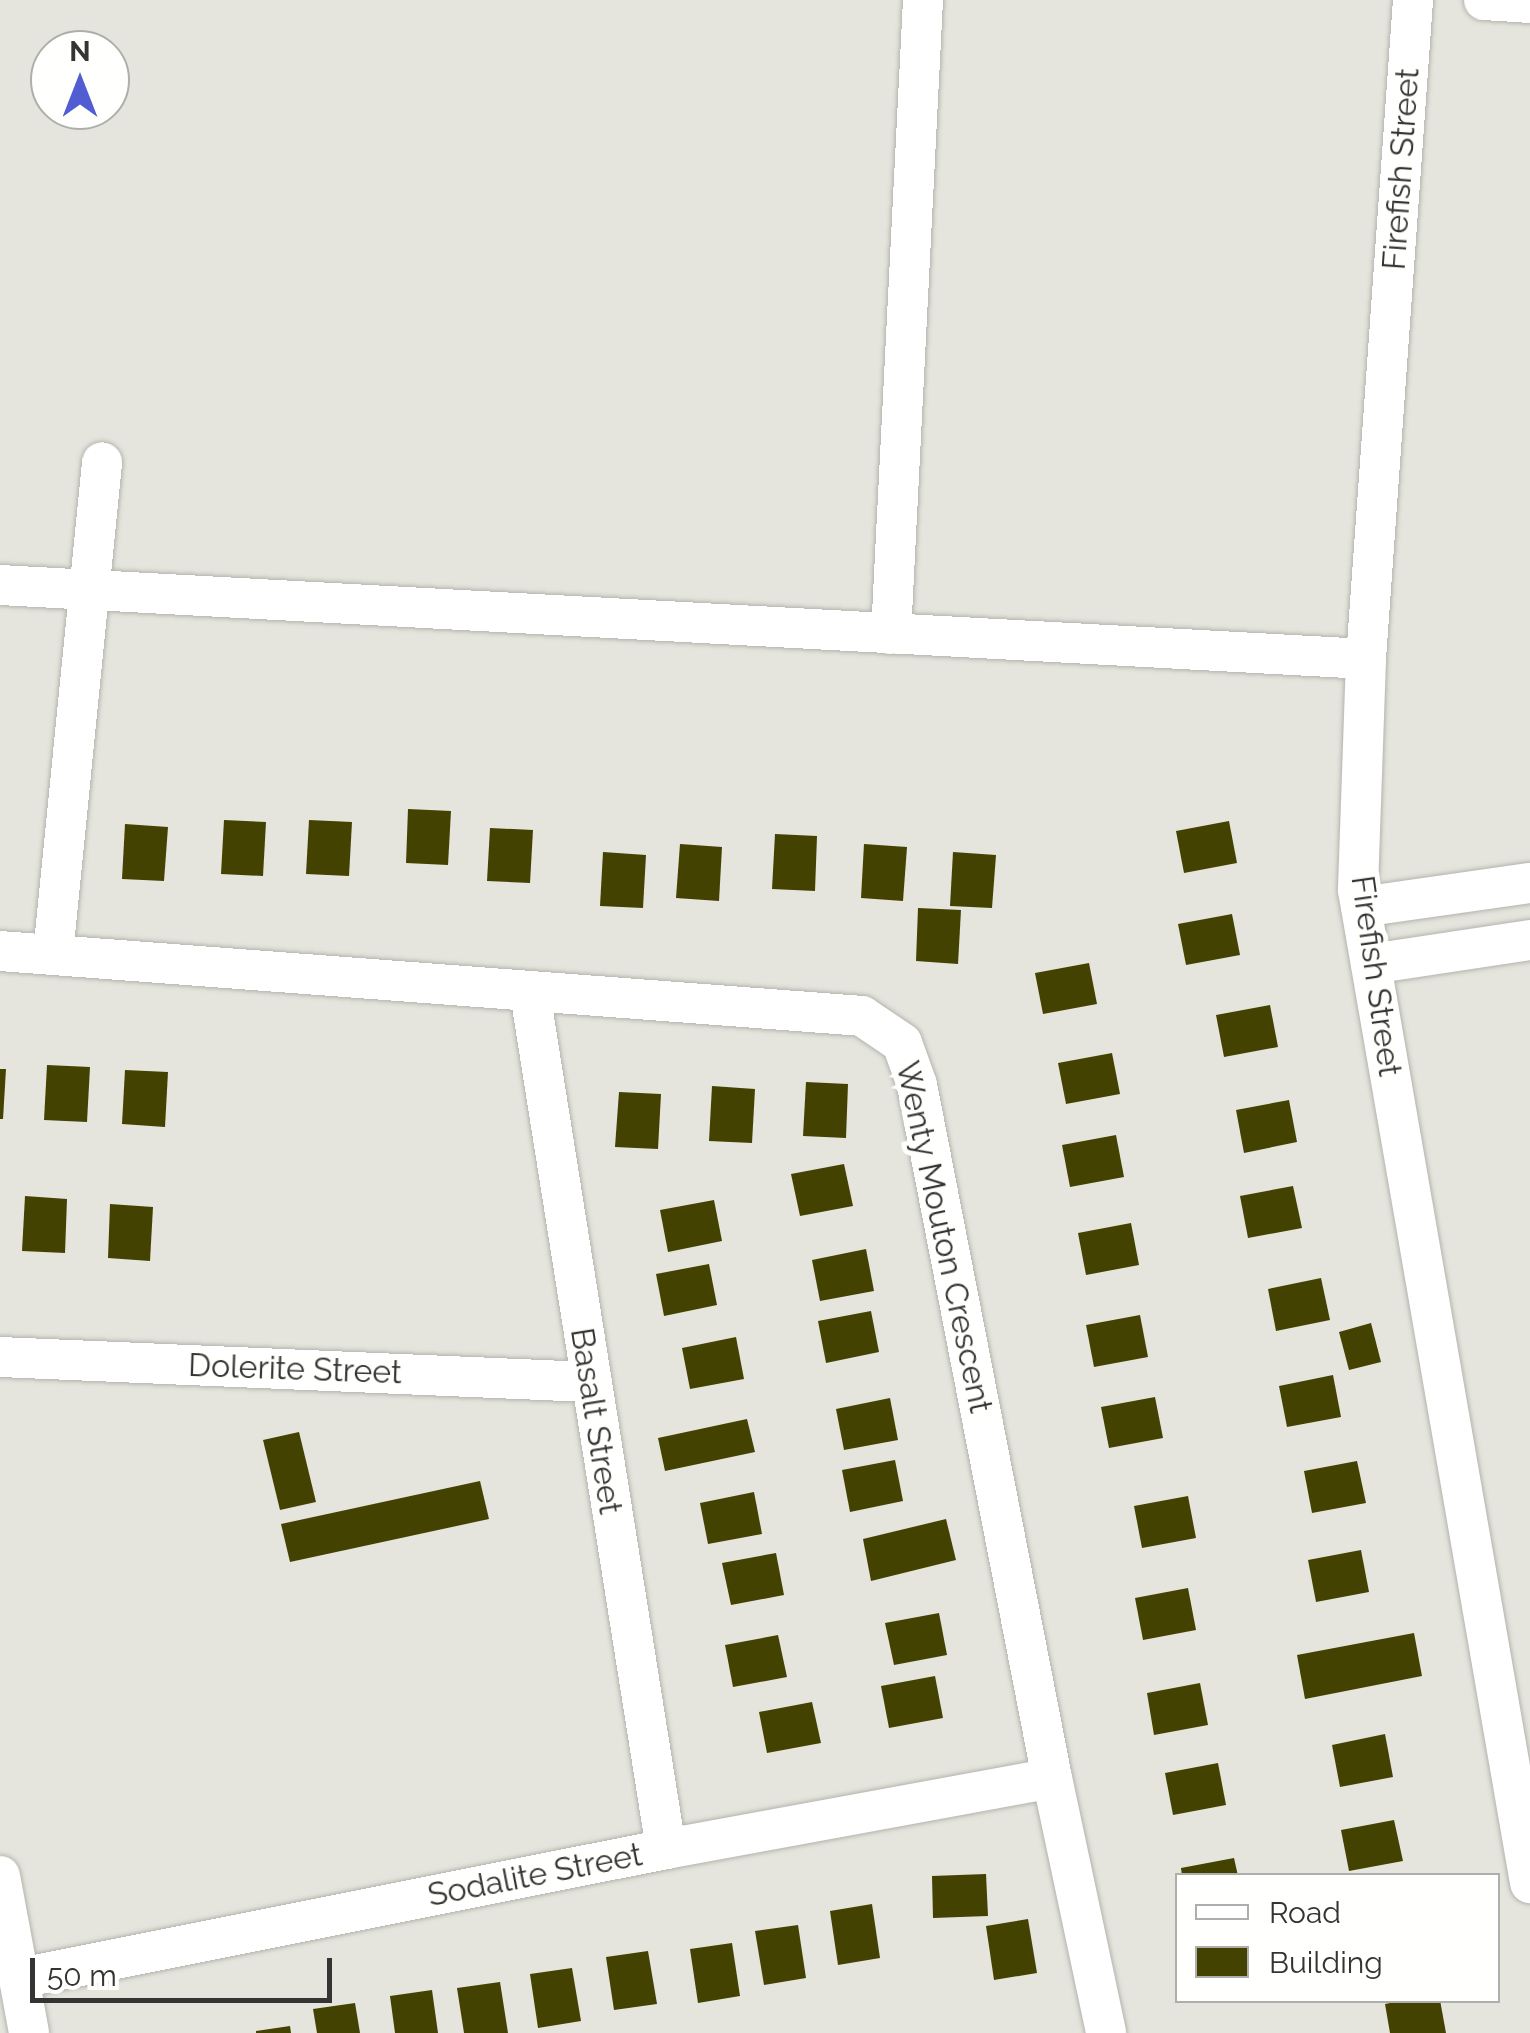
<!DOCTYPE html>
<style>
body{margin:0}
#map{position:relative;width:1530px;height:2033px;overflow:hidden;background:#e5e5de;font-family:Raleway,sans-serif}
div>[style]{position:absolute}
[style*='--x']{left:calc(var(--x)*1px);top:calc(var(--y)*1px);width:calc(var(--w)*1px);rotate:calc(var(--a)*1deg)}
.building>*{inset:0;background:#434200}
.roads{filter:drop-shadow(0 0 2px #b3b4ad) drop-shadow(0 0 2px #b3b4ad)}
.street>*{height:40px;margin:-20px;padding:0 20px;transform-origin:20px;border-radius:20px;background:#fff}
span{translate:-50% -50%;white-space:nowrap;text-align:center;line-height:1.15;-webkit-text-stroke:10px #fffffe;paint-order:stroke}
.street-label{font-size:32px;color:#343432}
.legend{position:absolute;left:1175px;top:1873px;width:325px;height:130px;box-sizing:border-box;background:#fffffe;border:2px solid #aeaeac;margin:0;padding:12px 18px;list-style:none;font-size:30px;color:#343432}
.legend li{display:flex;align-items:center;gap:20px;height:50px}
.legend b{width:50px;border:2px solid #aeaeac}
.north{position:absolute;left:30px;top:30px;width:100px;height:100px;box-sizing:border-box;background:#fffffe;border:2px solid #aeaeac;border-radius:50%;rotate:0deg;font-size:28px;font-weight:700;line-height:40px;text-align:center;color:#343432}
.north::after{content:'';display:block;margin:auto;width:35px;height:45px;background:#515dd3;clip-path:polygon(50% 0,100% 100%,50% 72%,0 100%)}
.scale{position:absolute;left:30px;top:1958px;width:302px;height:45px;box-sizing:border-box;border:5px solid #343432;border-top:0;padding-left:12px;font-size:30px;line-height:35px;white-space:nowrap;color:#343432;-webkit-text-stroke:8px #fffffe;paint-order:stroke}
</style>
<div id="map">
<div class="building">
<i style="clip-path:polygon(408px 809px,451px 811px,448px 865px,406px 863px)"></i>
<i style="clip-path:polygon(224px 820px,266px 822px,263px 876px,221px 874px)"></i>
<i style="clip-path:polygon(309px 820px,352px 822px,349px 876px,306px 874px)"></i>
<i style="clip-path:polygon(1229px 821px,1237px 863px,1184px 873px,1176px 831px)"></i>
<i style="clip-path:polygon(125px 824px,168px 827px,164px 881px,122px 879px)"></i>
<i style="clip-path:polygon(490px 828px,533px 830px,530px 883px,487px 881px)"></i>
<i style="clip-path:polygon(775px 834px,817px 836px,815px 891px,772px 889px)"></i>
<i style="clip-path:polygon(680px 844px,722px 847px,719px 901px,676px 898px)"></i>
<i style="clip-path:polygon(864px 844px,907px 847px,903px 901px,861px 898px)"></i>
<i style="clip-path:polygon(603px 852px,646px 855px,643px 908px,600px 906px)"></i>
<i style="clip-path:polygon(953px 852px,996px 855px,992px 908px,950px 906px)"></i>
<i style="clip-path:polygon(918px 908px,961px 910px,958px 964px,916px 961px)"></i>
<i style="clip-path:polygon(1232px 914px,1240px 955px,1186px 965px,1178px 924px)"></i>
<i style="clip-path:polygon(1089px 963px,1097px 1004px,1043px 1014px,1035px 973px)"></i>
<i style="clip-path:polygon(1270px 1005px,1278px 1047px,1224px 1057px,1216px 1015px)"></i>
<i style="clip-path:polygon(1112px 1053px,1120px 1094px,1066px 1104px,1058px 1063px)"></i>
<i style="clip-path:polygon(47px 1065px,90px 1067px,87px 1122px,44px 1120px)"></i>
<i style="clip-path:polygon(0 1069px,6px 1069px,3px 1119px,0 1119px)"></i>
<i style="clip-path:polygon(125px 1070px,168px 1072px,165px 1127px,122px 1124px)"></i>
<i style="clip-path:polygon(806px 1082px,848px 1084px,846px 1138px,803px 1136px)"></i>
<i style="clip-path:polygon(712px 1086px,755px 1089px,752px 1143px,709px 1141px)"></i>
<i style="clip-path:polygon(619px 1092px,661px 1094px,658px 1149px,615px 1147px)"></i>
<i style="clip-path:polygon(1289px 1100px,1297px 1142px,1244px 1153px,1236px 1110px)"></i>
<i style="clip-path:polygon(1116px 1135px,1124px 1177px,1070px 1187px,1062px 1145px)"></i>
<i style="clip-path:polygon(844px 1164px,853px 1206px,800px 1216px,791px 1174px)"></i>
<i style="clip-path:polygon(1293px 1186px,1302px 1228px,1248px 1238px,1240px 1196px)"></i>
<i style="clip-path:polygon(25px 1196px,67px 1199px,65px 1253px,22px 1251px)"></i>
<i style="clip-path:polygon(714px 1200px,722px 1241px,668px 1252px,660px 1210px)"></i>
<i style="clip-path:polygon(110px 1204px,153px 1207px,150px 1261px,108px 1258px)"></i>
<i style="clip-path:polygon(1131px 1223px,1139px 1265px,1086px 1275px,1078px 1233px)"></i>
<i style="clip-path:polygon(866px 1249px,874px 1291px,820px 1301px,812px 1260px)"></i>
<i style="clip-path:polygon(709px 1264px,717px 1305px,664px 1316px,656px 1274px)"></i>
<i style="clip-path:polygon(1321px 1278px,1330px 1320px,1276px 1331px,1268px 1289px)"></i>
<i style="clip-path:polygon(871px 1311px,879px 1352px,826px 1363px,818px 1321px)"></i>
<i style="clip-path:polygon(1140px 1315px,1148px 1357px,1094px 1367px,1086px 1325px)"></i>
<i style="clip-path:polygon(1371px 1323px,1381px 1362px,1349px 1370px,1339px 1332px)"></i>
<i style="clip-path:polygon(736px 1337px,744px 1379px,690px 1389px,682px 1348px)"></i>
<i style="clip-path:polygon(1333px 1375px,1341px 1417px,1287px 1427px,1279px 1386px)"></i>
<i style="clip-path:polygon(1155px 1397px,1163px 1438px,1109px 1448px,1101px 1407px)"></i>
<i style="clip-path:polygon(890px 1398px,898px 1440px,844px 1450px,836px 1409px)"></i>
<i style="clip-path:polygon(747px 1419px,755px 1452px,665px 1471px,658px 1438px)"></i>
<i style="clip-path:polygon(299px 1432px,316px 1502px,280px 1510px,263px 1440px)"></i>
<i style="clip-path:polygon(895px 1460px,903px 1501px,850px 1512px,842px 1470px)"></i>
<i style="clip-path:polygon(1357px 1461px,1366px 1503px,1312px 1513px,1304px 1471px)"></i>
<i style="clip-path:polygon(480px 1481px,489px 1519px,290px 1562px,281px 1524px)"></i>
<i style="clip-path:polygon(754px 1492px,762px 1534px,708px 1544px,700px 1503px)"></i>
<i style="clip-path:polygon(1188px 1496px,1196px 1538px,1142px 1548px,1134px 1506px)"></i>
<i style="clip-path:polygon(946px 1519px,956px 1560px,871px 1581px,863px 1539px)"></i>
<i style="clip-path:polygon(1361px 1550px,1369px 1592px,1316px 1602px,1308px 1560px)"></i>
<i style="clip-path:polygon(776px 1553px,784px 1595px,731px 1605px,722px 1563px)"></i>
<i style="clip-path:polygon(1188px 1588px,1196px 1630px,1143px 1640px,1135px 1598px)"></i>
<i style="clip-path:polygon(939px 1613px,947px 1655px,894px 1665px,885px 1623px)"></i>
<i style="clip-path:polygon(1414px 1633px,1422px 1676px,1305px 1699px,1297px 1655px)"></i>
<i style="clip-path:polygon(778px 1635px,787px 1677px,733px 1687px,725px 1645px)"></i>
<i style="clip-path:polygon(935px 1676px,943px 1718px,889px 1728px,881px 1686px)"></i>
<i style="clip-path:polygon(1200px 1683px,1208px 1725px,1154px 1735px,1147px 1693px)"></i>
<i style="clip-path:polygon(812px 1702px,821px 1743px,767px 1753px,759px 1712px)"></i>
<i style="clip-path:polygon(1385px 1734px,1393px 1777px,1340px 1787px,1332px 1745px)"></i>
<i style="clip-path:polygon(1218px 1763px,1226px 1805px,1173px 1815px,1165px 1773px)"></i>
<i style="clip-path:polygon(1394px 1820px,1403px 1861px,1349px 1871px,1341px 1830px)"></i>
<i style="clip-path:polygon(1234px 1858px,1238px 1876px,1182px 1876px,1181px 1868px)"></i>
<i style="clip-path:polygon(986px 1874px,988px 1916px,933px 1918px,932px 1876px)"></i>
<i style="clip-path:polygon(872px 1904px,880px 1958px,838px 1965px,830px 1911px)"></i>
<i style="clip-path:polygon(1028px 1919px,1037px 1973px,994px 1980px,986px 1926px)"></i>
<i style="clip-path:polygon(798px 1925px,806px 1978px,764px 1985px,755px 1931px)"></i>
<i style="clip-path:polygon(732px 1943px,740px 1996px,698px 2003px,690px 1949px)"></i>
<i style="clip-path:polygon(648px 1951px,657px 2004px,614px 2010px,606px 1957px)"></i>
<i style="clip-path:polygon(572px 1968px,581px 2021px,538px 2028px,530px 1974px)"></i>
<i style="clip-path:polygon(500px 1982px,508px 2033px,464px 2033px,457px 1988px)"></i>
<i style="clip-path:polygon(432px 1990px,438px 2033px,395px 2033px,390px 1996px)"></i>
<i style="clip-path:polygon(1406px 2000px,1440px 2000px,1446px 2033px,1390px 2033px,1385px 2004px)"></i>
<i style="clip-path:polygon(355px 2003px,360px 2033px,317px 2033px,313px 2009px)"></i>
<i style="clip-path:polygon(290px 2026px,291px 2033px,256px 2033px,256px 2031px)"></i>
</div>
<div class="roads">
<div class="street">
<i style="--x:1413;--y:0;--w:661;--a:94.08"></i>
<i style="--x:1366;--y:659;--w:231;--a:92"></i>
<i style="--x:1358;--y:890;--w:1008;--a:80.17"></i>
<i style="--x:1484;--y:0;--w:46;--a:3.7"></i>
<i style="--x:0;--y:585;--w:1368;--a:3.1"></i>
<i style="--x:891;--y:634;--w:635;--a:-87.11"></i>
<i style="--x:1361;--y:907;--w:171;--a:-8.1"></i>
<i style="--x:0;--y:951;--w:864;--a:4.31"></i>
<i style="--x:862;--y:1016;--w:48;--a:34"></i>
<i style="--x:902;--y:1043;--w:45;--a:70.3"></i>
<i style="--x:917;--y:1085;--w:706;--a:78.98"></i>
<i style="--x:1052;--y:1778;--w:261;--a:78"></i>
<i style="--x:53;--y:954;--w:494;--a:-84.3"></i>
<i style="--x:1371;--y:964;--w:161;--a:-8.6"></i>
<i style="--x:530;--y:993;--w:867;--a:80.97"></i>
<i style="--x:0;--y:1357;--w:590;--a:2.43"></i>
<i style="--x:0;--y:1876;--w:160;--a:79.5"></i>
<i style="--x:20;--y:1978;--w:659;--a:-11.29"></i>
<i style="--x:666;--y:1849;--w:392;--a:-10.4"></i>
</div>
</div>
<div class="street-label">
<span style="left:1401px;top:169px;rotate:-86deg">Firefish Street</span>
<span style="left:1376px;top:976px;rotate:82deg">Firefish Street</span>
<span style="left:944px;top:1237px;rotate:78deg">Wenty Mouton Crescent</span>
<span style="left:295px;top:1369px;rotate:2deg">Dolerite Street</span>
<span style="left:596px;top:1421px;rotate:81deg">Basalt Street</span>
<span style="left:535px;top:1875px;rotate:-11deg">Sodalite Street</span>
</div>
<ul class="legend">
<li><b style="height:12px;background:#fff"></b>Road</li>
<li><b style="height:28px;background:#434200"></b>Building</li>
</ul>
<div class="north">N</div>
<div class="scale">50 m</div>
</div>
